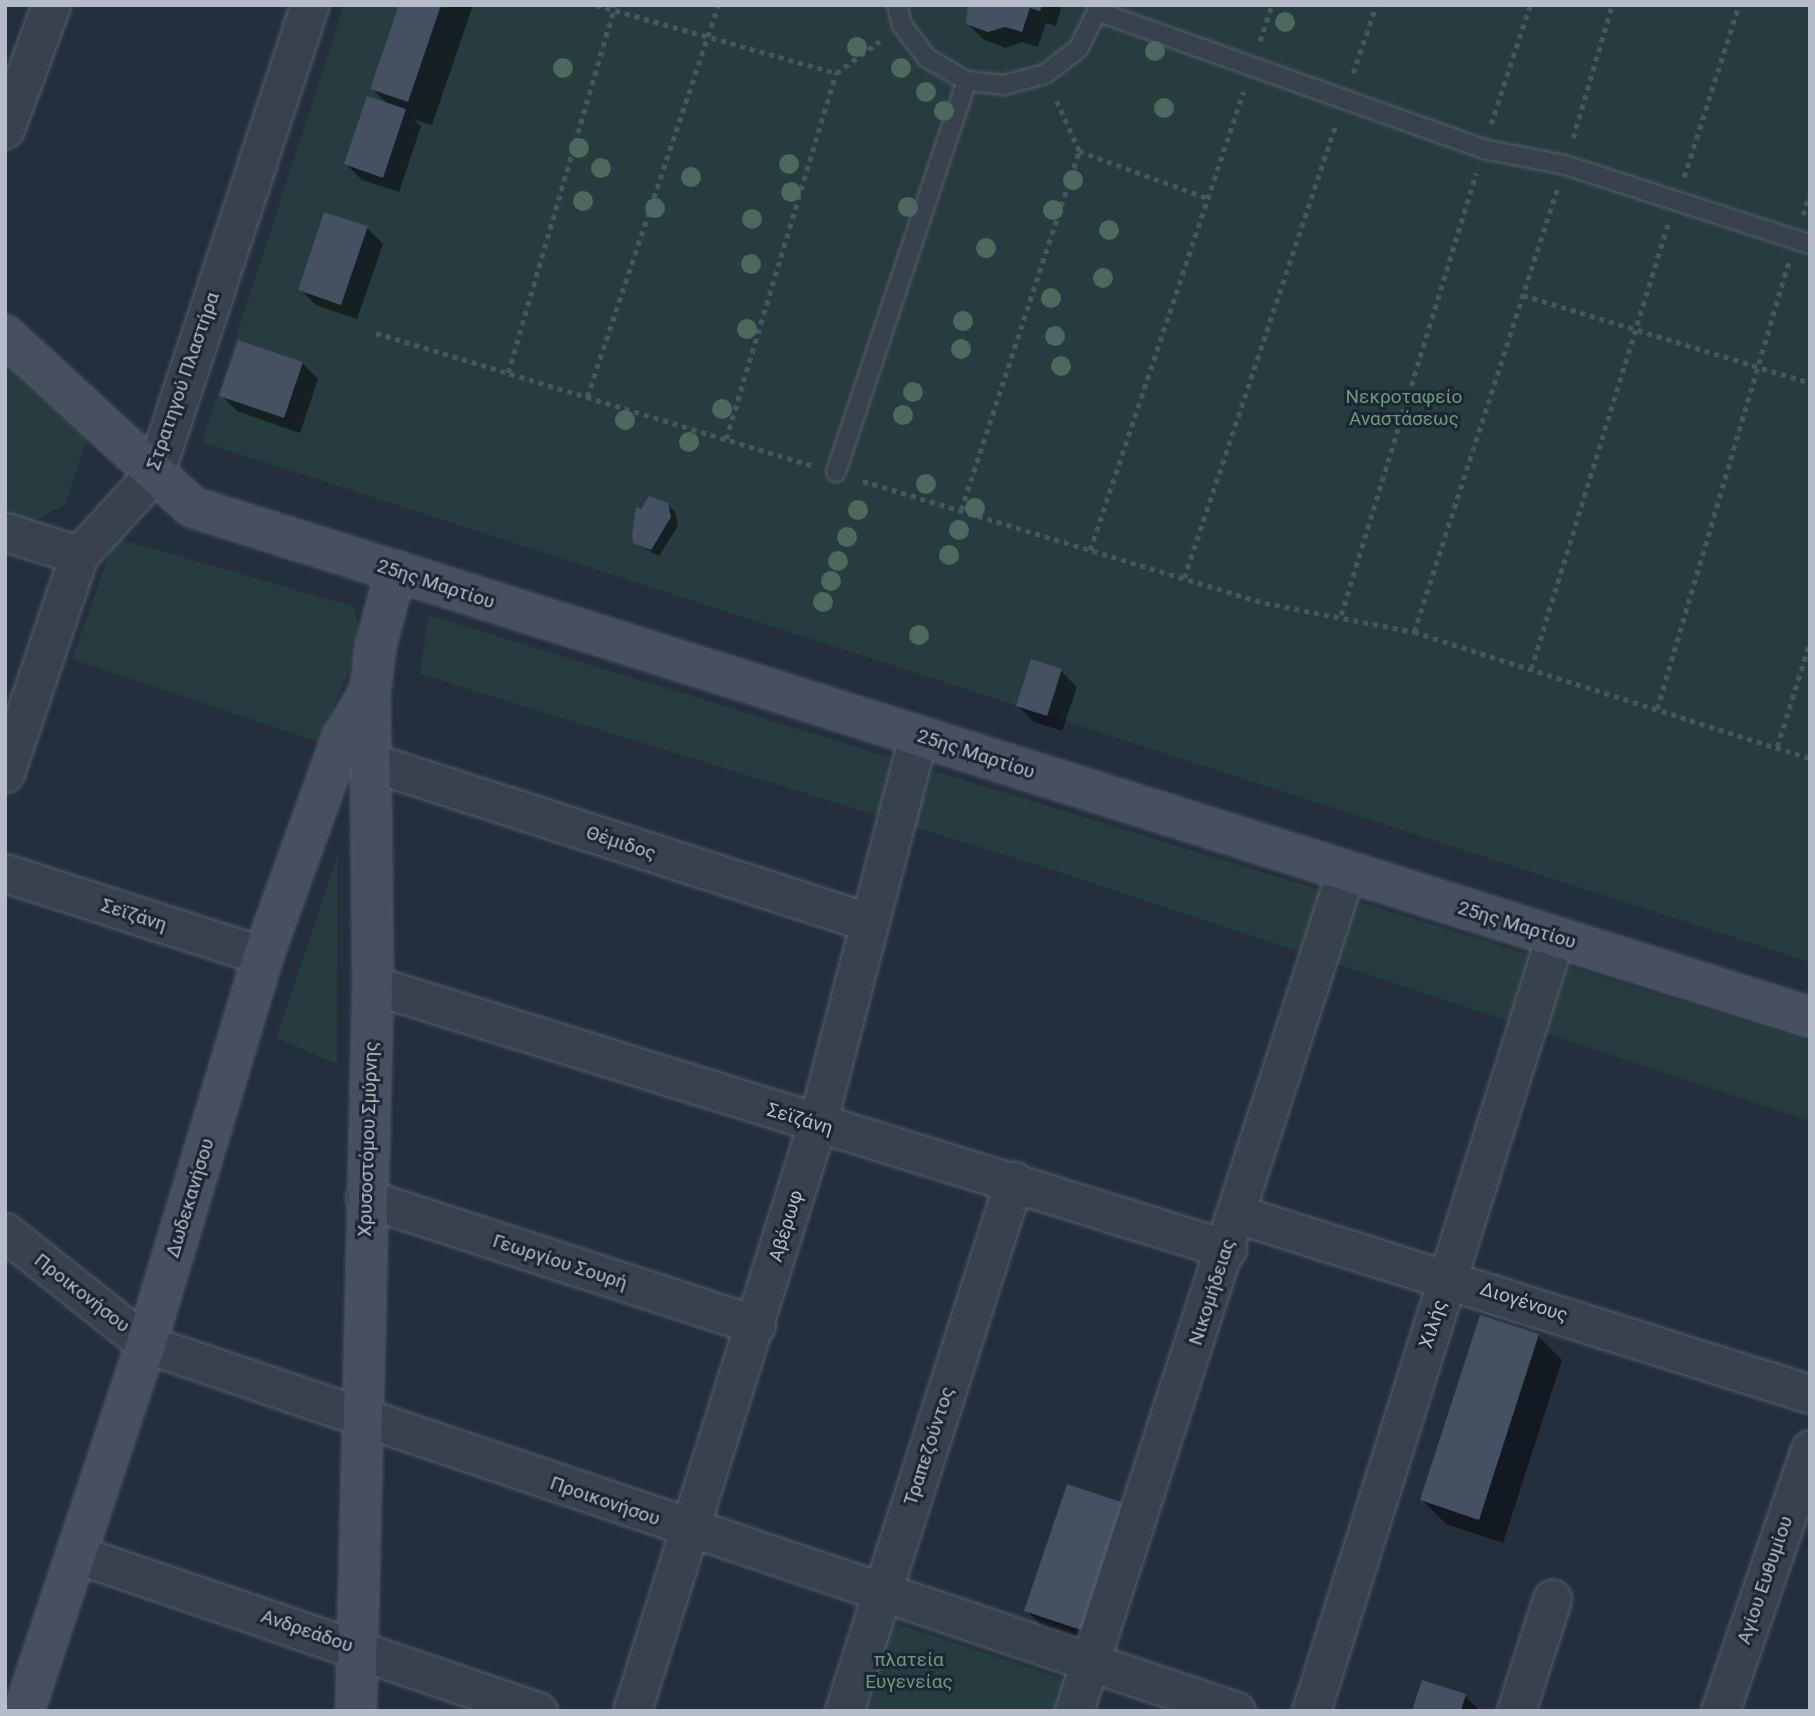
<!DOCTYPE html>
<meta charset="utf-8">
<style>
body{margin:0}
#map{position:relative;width:1815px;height:1716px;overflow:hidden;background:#242f3e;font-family:Roboto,sans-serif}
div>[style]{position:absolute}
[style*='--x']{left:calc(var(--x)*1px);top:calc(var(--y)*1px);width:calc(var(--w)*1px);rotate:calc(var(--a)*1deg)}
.green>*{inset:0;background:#263c3f}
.shadow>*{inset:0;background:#0007}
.building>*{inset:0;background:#455162}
.path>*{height:4.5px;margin-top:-2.25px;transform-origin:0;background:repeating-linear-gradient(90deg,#44595c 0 5px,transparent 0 10px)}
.roads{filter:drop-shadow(0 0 2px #565f6c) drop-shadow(0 0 2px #565f6c)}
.lane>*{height:18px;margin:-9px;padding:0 9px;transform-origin:9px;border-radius:9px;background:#38414e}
.street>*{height:37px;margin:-18.5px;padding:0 18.5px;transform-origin:18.5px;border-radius:18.5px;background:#38414e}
.secondary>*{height:38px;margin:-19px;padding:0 19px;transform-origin:19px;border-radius:19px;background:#465061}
.trees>*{width:20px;height:20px;margin:-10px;border-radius:50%;background:#4b6a5d}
span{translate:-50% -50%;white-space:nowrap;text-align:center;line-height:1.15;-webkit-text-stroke:6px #1d2633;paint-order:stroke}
.street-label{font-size:19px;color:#b4bcc9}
.park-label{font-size:19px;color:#6b9a76}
.frame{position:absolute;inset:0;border:7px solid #b4bcc9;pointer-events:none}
</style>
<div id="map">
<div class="green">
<i style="clip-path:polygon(344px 5px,1810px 5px,1810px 962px,202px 442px)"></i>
<i style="clip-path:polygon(5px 336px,93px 421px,65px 504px,28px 524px,5px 518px)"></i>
<i style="clip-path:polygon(115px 538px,355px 607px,360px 644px,319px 742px,72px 659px)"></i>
<i style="clip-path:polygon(428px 615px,1810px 1041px,1810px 1121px,1063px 873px,420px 674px)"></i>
<i style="clip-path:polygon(338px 854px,337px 1064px,276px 1038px)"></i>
<i style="clip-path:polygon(882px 1619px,1066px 1680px,1057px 1711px,856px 1711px)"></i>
</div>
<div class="shadow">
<i style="clip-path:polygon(400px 5px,473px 5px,432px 125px,413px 119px,421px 126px,399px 192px,362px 180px,346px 164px,388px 104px,372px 89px)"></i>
<i style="clip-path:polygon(971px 5px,1062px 5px,1056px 26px,1046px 23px,1038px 47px,1022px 42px,1005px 48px,983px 39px,967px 23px)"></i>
<i style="clip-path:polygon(367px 228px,383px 244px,357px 319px,316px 305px,300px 289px)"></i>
<i style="clip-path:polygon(302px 363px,318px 379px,300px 433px,237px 411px,221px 395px)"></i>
<i style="clip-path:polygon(667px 504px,675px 512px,678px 526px,659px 556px,635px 543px,642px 511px)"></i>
<i style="clip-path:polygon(1061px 671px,1077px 687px,1062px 731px,1034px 722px,1018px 706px)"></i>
<i style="clip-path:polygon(1538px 1336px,1562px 1360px,1503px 1543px,1446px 1524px,1422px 1500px)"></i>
<i style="clip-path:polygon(1129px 1507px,1153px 1531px,1111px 1655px,1050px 1634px,1026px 1610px)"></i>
<i style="clip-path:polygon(1465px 1696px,1480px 1711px,1414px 1711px)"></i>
</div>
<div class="building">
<i style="clip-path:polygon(399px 5px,441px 5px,408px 102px,370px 89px)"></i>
<i style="clip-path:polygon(968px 5px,1042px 5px,1040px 11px,1030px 8px,1022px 32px,1005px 27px,988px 32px,966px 24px)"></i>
<i style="clip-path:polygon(367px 96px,406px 109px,383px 178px,344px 164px)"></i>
<i style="clip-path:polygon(324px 212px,368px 226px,341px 305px,298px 290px)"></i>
<i style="clip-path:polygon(238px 340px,303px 362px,284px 418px,219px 396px)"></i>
<i style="clip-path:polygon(649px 496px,668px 503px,671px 517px,651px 550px,633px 543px,632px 536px,636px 507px,641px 509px)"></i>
<i style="clip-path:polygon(1031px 659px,1062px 669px,1047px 716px,1016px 706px)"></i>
<i style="clip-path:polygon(1480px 1315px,1539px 1334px,1479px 1520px,1420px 1500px)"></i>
<i style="clip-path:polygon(1067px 1484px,1130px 1505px,1087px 1632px,1024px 1611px)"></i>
<i style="clip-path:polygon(1422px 1680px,1466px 1694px,1461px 1711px,1412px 1711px)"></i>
</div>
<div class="path">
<i style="--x:596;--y:5;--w:249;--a:15.8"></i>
<i style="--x:1260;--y:41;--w:38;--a:-72"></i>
<i style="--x:1353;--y:73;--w:72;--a:-71.3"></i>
<i style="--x:1491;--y:124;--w:125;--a:-71.9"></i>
<i style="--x:1573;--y:138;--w:139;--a:-73.7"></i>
<i style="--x:1079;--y:151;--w:136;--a:20.2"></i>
<i style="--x:1684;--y:177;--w:181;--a:-72.3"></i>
<i style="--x:1803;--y:215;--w:22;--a:-72"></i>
<i style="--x:1523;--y:295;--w:300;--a:17"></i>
<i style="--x:376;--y:333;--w:455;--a:16.9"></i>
<i style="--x:508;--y:373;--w:383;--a:-73.8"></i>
<i style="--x:587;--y:397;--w:413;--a:-71.5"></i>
<i style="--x:726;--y:439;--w:382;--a:-73.3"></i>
<i style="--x:836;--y:73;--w:54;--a:-36"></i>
<i style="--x:863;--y:481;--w:420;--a:16.9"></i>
<i style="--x:1265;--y:603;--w:152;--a:11"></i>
<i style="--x:1414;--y:632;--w:416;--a:17.7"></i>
<i style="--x:961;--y:510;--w:378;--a:-71.8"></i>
<i style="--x:1079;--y:151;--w:58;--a:-114.4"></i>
<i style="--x:1090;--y:550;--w:483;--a:-71.5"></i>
<i style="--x:1184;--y:578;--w:478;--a:-71.5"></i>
<i style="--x:1341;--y:615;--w:462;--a:-73"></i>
<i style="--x:1414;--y:632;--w:465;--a:-72.1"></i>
<i style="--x:1531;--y:669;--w:465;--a:-72.9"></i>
<i style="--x:1657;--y:709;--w:465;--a:-73.6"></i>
<i style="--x:1777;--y:747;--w:110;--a:-72.6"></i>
</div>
<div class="roads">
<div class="lane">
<i style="--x:897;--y:5;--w:21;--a:76"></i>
<i style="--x:902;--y:25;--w:41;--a:52.9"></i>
<i style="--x:927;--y:58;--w:46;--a:29.9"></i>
<i style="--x:967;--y:81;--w:37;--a:6"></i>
<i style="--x:1004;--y:85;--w:42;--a:-15"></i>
<i style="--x:1045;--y:74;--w:41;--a:-37.1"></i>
<i style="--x:1078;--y:49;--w:49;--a:-63.4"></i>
<i style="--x:1099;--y:12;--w:408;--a:19.6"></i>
<i style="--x:1483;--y:149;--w:84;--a:11"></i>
<i style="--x:1565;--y:165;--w:257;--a:17.9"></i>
<i style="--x:836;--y:472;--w:412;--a:-71.5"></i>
</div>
<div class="street">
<i style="--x:5;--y:129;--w:132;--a:-69.6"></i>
<i style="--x:5;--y:532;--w:77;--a:17.3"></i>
<i style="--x:374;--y:763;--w:519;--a:17.84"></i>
<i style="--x:5;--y:773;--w:230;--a:-71.3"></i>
<i style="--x:79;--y:555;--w:113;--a:-47.5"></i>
<i style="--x:155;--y:472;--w:492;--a:-71.7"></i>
<i style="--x:5;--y:873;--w:271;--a:17.8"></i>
<i style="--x:373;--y:985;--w:894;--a:17.18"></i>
<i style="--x:365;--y:1198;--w:411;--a:18"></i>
<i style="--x:1237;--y:1214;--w:601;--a:17.44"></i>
<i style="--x:5;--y:1232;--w:180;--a:38.5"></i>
<i style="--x:146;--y:1344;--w:1150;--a:18.61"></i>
<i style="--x:76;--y:1554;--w:488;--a:18.8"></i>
<i style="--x:632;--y:1711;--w:615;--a:-72.51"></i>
<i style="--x:817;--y:1124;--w:401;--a:-75.4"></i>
<i style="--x:844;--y:1711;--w:557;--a:-72.22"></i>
<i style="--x:1074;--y:1711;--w:883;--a:-72.06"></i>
<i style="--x:1311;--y:1711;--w:812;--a:-72.5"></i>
<i style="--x:1516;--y:1711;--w:118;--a:-72.2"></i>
<i style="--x:1720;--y:1711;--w:277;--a:-71"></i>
</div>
<div class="secondary">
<i style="--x:5;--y:335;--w:254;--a:42.6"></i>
<i style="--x:192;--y:507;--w:1696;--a:17.5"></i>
<i style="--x:24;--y:1711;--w:387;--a:-71.6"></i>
<i style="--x:146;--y:1344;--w:405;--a:-73.2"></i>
<i style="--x:263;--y:956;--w:232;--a:-70.1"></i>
<i style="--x:342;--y:738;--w:55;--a:-59.2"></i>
<i style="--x:356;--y:1711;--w:726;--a:-88.66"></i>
<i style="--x:373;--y:985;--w:294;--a:-90.6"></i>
<i style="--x:370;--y:691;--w:46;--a:-82.6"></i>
<i style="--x:376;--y:645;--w:77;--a:-74.9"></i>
</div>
</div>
<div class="trees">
<i style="left:1285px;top:22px"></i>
<i style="left:857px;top:47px"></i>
<i style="left:1155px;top:51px"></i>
<i style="left:563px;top:68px"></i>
<i style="left:901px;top:68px"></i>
<i style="left:926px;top:92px"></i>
<i style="left:1164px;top:108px"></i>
<i style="left:944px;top:111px"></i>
<i style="left:579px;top:148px"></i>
<i style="left:789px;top:164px"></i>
<i style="left:601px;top:168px"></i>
<i style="left:691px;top:177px"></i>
<i style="left:1073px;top:180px"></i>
<i style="left:791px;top:192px"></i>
<i style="left:583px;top:201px"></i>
<i style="left:908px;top:207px"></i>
<i style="left:655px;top:208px"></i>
<i style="left:1053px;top:210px"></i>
<i style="left:752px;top:219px"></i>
<i style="left:1109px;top:230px"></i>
<i style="left:986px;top:248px"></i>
<i style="left:751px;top:264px"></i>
<i style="left:1103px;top:278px"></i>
<i style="left:1051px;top:298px"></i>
<i style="left:963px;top:321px"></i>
<i style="left:747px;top:329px"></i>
<i style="left:1055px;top:336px"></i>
<i style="left:961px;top:349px"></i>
<i style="left:1061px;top:366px"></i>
<i style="left:913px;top:392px"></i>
<i style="left:722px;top:409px"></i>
<i style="left:903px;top:415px"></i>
<i style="left:625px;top:420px"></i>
<i style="left:689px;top:442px"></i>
<i style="left:926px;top:484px"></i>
<i style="left:975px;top:508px"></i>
<i style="left:858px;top:510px"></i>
<i style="left:959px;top:530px"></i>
<i style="left:847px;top:537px"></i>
<i style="left:949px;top:555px"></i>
<i style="left:838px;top:561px"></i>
<i style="left:831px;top:581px"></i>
<i style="left:823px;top:602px"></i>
<i style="left:919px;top:635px"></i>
</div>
<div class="street-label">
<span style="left:183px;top:381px;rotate:-71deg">Στρατηγού Πλαστήρα</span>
<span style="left:436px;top:584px;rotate:18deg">25ης Μαρτίου</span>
<span style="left:976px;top:754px;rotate:18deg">25ης Μαρτίου</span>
<span style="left:621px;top:843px;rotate:18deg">Θέμιδος</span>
<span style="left:134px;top:915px;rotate:18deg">Σεϊζάνη</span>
<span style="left:1517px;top:925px;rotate:17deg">25ης Μαρτίου</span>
<span style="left:800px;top:1119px;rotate:17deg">Σεϊζάνη</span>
<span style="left:368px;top:1139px;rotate:-88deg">Χρυσοστόμου Σμύρνης</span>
<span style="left:190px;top:1198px;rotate:-73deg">Δωδεκανήσου</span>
<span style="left:786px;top:1226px;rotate:-73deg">Αβέρωφ</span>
<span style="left:560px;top:1262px;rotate:18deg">Γεωργίου Σουρή</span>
<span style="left:1212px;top:1292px;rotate:-72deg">Νικομήδειας</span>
<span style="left:82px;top:1293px;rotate:38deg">Προικονήσου</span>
<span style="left:1524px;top:1302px;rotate:18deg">Διογένους</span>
<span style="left:1433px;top:1324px;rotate:-72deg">Χιλής</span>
<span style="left:929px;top:1446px;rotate:-72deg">Τραπεζούντος</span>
<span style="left:605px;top:1501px;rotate:19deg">Προικονήσου</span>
<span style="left:1765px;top:1580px;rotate:-71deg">Αγίου Ευθυμίου</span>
<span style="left:307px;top:1631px;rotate:19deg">Ανδρεάδου</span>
</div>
<div class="park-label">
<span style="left:1404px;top:408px">Νεκροταφείο<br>Αναστάσεως</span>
<span style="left:909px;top:1671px">πλατεία<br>Ευγενείας</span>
</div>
<div class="frame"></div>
</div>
